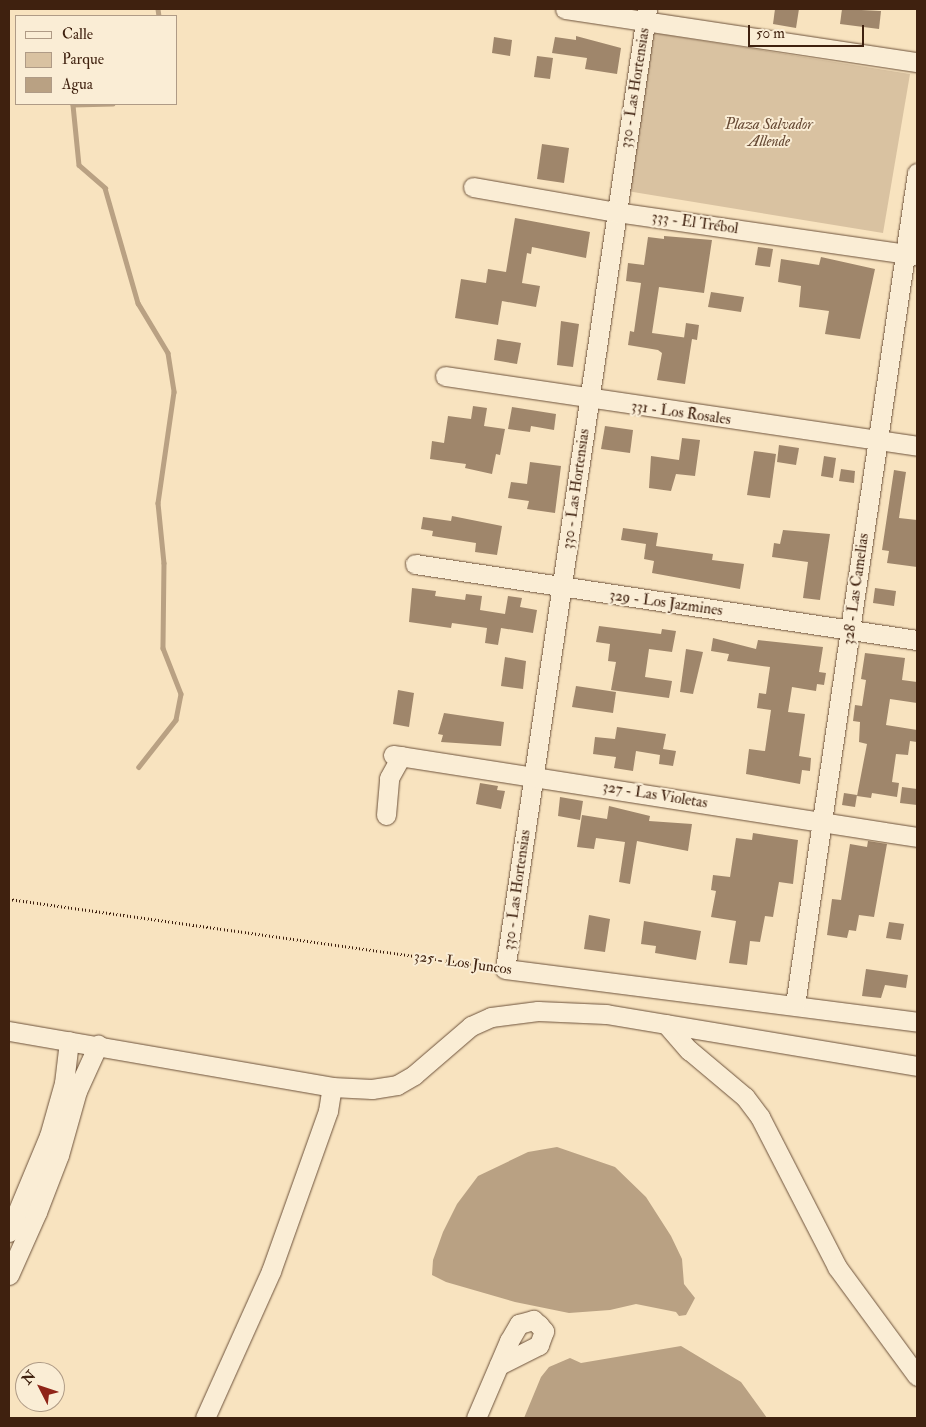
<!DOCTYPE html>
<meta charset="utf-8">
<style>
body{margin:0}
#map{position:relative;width:926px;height:1427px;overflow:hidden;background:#f8e3bf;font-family:"IM FELL Double Pica",serif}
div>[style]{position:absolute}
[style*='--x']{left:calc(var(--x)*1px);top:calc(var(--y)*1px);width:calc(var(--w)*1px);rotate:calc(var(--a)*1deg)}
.green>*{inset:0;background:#d9c2a1}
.water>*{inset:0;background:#b9a183}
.stream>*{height:4.5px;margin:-2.25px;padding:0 2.25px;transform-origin:2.25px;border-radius:2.25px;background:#b9a183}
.building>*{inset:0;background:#9f866b}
.path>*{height:2.5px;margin-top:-1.25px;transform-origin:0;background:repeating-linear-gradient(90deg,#3f210f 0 1px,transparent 0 3.5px)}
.roads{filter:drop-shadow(0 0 1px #6d523b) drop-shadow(0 0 1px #6d523b)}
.minor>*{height:19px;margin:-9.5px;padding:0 9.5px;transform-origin:9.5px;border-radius:9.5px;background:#faedd5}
span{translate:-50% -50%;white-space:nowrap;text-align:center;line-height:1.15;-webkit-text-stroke:4px #faedd5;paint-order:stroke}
.street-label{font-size:15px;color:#3f210f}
.park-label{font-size:15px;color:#664934;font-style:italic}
.frame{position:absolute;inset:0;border:10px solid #3f210f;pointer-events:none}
.legend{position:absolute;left:15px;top:15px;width:162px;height:90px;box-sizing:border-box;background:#faedd5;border:1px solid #af9b86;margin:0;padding:6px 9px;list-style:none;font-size:15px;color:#3f210f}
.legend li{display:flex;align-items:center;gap:10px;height:25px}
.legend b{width:25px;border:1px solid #af9b86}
.north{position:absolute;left:15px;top:1362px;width:50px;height:50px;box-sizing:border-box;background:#faedd5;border:1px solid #af9b86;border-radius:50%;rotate:311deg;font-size:14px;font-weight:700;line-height:20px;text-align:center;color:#3f210f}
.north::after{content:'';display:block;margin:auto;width:18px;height:22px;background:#8f2418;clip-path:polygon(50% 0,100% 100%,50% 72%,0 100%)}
.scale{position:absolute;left:748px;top:25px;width:116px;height:22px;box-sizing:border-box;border:2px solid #3f210f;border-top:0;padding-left:6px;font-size:15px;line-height:18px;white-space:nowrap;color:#3f210f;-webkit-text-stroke:4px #faedd5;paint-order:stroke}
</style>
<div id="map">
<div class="green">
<i style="clip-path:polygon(654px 33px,910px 74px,883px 233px,627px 191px)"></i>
</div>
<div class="water">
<i style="clip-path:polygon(557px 1147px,615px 1167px,646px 1197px,671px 1236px,682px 1259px,684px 1284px,695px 1298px,686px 1315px,679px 1316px,676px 1312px,636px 1304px,610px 1310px,569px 1313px,515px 1302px,446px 1282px,432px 1275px,433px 1260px,443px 1232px,457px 1204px,478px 1176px,528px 1152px)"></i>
<i style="clip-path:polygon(681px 1346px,741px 1382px,767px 1418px,524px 1418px,541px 1377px,549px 1367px,570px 1358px,581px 1363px)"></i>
</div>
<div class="stream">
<i style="--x:158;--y:9;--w:7;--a:82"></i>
<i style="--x:113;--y:104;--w:40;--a:178.6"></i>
<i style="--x:73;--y:105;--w:60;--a:84.3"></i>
<i style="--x:79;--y:165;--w:35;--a:41"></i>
<i style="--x:105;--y:188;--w:120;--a:74"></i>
<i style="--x:138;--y:303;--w:58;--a:59"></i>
<i style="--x:168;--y:353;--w:39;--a:81"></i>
<i style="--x:174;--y:392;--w:112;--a:98.2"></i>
<i style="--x:158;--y:503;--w:60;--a:84.3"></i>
<i style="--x:164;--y:563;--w:85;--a:90.7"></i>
<i style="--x:163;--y:648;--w:49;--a:68.6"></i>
<i style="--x:181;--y:694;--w:26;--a:101"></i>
<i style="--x:176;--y:720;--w:60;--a:128.2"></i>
</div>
<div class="building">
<i style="clip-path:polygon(775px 9px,799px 9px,796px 28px,773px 24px)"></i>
<i style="clip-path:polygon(842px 9px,881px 11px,879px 29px,840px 24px)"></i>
<i style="clip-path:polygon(576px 36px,621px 48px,617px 74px,585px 69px,587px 58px,552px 53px,555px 37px,576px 40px)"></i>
<i style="clip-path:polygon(494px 37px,512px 40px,510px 56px,492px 53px)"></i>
<i style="clip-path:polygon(537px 56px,553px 58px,550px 79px,534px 77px)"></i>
<i style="clip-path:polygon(542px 144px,569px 148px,564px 183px,537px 179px)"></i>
<i style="clip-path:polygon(515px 218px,590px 232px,586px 258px,532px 247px,531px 254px,527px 253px,522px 283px,540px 286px,536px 307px,502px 301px,498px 325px,455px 318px,461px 279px,486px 283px,488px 269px,506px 272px)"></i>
<i style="clip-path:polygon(664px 236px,712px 240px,704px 293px,659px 287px,652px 333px,688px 338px,684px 338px,686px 323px,699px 325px,697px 340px,692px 339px,685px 384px,657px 380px,662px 353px,658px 350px,628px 345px,630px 331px,634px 332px,641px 283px,626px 281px,628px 263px,644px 265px,648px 237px,664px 239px)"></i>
<i style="clip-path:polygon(758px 247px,773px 249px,770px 267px,755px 265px)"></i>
<i style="clip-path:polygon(821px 257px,875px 269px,860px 339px,825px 334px,829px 311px,799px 307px,801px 286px,778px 282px,781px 259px,819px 265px)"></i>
<i style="clip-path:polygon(711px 292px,744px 297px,741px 312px,708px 307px)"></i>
<i style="clip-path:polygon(561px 321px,579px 324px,573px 367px,557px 365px)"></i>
<i style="clip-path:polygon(497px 339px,521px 343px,517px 364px,494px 360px)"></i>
<i style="clip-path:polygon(473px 406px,487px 408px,484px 426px,505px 429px,500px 455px,496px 454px,492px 474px,465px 468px,466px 464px,430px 459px,432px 441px,444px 443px,448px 416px,471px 419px)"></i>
<i style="clip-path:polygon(512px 407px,556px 414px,554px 430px,531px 426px,530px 432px,508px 429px)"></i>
<i style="clip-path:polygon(605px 426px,633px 430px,630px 453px,601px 449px)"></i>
<i style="clip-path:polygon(682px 438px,700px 440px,695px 476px,676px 474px,671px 491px,649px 488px,651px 456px,679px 460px)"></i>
<i style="clip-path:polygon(779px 445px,799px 448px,796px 465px,777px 462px)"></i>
<i style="clip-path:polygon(754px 451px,776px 454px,770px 498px,747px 495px)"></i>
<i style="clip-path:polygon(824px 456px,836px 458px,833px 478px,821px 476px)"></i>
<i style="clip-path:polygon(530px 462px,561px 466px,555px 513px,527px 509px,529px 501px,508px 498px,511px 482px,527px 484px)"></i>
<i style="clip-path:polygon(841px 469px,855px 471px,854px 483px,839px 481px)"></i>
<i style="clip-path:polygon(894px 470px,906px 472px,899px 518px,917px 520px,917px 567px,887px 563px,889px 551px,882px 550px)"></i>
<i style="clip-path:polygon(452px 516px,502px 526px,497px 555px,475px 552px,476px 543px,432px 536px,433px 531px,421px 529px,423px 517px,451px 521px)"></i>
<i style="clip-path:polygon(623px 528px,658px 533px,656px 546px,713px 554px,712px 560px,744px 564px,740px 589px,652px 573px,654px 561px,644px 559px,646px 544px,621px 540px)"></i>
<i style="clip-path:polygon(783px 530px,830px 534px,820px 600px,803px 598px,808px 562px,772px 557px,774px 543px,780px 544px)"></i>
<i style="clip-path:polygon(412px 588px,436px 591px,435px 596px,465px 600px,466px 594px,482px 596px,480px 610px,505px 614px,508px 596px,522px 598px,520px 607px,537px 610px,533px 633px,501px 628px,498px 645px,485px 643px,487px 628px,452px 623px,451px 628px,409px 622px)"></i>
<i style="clip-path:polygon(875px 588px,896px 591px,894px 606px,873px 603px)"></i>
<i style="clip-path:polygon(599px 626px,661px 634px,662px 629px,676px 631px,672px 652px,649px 649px,645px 677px,672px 681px,669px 698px,611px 690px,616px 662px,608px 661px,610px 644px,596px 642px)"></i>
<i style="clip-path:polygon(713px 638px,756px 649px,758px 640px,823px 647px,819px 672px,826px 673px,824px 685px,817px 684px,816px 691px,792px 687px,788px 712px,805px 714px,799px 756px,811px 758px,810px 771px,802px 770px,800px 784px,746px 774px,749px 749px,765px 751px,771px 710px,757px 708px,759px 693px,766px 694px,770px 667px,727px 661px,729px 654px,711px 651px)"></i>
<i style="clip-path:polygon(686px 649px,703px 652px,693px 694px,680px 692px)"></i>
<i style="clip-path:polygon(865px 653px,905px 658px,902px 680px,917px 682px,917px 703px,890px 699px,886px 725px,917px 730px,917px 742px,910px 741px,908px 755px,896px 754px,892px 782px,899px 783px,897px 797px,872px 793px,871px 798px,857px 796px,867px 744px,859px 742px,860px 722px,853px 721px,855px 705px,862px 706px,866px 680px,861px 679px)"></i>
<i style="clip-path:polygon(505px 657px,526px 661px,523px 689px,501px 686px)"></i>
<i style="clip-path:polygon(576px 686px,616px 692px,613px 713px,572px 707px)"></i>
<i style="clip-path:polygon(398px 690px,414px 693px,409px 727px,393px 724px)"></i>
<i style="clip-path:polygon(444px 713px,504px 722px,501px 746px,441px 742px,443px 735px,438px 734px)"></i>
<i style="clip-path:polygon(617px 727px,666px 734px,663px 749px,676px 751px,673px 766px,659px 764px,660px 755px,636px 751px,633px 771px,614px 768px,616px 757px,593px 754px,595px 737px,615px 739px)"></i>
<i style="clip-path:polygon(480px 783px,498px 786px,497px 790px,505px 791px,501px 809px,476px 804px)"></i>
<i style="clip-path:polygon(902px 787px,917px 789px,917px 805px,900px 803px)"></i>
<i style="clip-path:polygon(844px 793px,857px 795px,855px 807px,842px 805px)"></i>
<i style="clip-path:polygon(560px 797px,583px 801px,580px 820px,558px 816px)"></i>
<i style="clip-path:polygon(609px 806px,650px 816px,649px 821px,692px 824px,688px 851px,637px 841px,630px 884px,619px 882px,625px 842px,596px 838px,594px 849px,577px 847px,582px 815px,607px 819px)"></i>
<i style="clip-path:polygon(753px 833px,798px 840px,793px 884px,779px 882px,773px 917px,765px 916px,760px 942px,750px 941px,747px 965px,729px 963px,736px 921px,711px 917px,716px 891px,711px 890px,713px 875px,730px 877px,736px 838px,752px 840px)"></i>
<i style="clip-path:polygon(868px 841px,887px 844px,874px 917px,859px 915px,856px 931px,849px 930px,847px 938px,827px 935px,832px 899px,841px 900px,850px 844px,867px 847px)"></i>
<i style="clip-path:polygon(589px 915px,610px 919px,605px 952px,584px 949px)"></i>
<i style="clip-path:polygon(644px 921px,701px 931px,696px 960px,655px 953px,656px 946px,641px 944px)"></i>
<i style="clip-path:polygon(889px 922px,904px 924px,901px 940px,886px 938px)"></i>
<i style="clip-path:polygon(866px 969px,908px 975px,906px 988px,885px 985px,881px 998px,862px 996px)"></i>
</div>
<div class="path">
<i style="--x:9;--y:899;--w:486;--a:8"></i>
</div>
<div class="roads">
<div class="minor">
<i style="--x:565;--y:9;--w:356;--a:8.6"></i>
<i style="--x:647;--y:9;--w:970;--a:98.41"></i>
<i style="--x:505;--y:969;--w:415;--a:7.3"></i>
<i style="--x:473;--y:187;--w:145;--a:9.9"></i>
<i style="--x:616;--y:212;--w:303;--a:8.2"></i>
<i style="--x:445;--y:376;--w:477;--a:8.4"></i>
<i style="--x:415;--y:564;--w:508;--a:8.61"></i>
<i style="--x:393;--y:755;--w:530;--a:8.89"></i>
<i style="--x:386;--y:815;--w:37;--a:-85"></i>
<i style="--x:389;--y:778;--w:25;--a:-61"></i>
<i style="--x:795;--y:1005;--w:841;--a:-81.66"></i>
<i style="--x:666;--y:1024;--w:35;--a:49"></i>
<i style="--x:689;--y:1050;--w:73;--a:40"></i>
<i style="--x:745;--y:1097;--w:25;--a:53"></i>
<i style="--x:760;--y:1117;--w:169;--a:62.8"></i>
<i style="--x:837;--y:1267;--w:135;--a:53.7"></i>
<i style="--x:9;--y:1031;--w:328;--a:9.8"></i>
<i style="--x:332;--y:1087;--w:40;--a:2.9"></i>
<i style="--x:372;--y:1089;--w:25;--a:-9"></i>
<i style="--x:397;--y:1085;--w:20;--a:-30"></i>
<i style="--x:414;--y:1075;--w:75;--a:-40.7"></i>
<i style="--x:471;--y:1026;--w:22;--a:-24"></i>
<i style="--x:491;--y:1017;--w:47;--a:-7.3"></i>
<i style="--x:538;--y:1011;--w:68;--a:2.5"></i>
<i style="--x:606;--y:1014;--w:315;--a:9.5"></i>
<i style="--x:9;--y:1232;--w:104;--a:-67.4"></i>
<i style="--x:49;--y:1136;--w:55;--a:-74.2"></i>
<i style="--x:64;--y:1083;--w:42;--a:-83.2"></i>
<i style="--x:9;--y:1275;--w:69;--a:-66"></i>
<i style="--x:37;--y:1212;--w:61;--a:-68.9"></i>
<i style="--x:59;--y:1155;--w:66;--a:-74.3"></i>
<i style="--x:77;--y:1091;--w:51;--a:-65.5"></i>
<i style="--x:205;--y:1418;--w:161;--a:-65.8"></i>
<i style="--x:271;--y:1271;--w:170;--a:-70.4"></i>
<i style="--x:328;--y:1111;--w:24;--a:-81"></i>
<i style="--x:476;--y:1418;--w:84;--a:-66.8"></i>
<i style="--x:509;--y:1341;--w:20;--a:-60"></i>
<i style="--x:519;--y:1324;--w:15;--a:-16"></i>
<i style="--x:533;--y:1320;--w:8;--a:40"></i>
<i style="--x:539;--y:1325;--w:8;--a:50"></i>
<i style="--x:544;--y:1331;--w:15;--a:110"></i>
<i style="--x:539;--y:1345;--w:45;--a:153.4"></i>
</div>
</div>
<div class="street-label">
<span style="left:635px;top:88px;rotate:-81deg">330 - Las Hortensias</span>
<span style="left:695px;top:223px;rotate:8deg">333 - El Trébol</span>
<span style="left:681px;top:413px;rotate:8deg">331 - Los Rosales</span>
<span style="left:576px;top:489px;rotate:-82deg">330 - Las Hortensias</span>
<span style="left:856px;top:589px;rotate:-82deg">328 - Las Camelias</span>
<span style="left:666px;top:603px;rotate:8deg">329 - Los Jazmines</span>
<span style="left:655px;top:795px;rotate:9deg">327 - Las Violetas</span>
<span style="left:517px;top:890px;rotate:-82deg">330 - Las Hortensias</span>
<span style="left:463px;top:963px;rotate:8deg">325 - Los Juncos</span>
</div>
<div class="park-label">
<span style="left:769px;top:133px">Plaza Salvador<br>Allende</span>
</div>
<div class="frame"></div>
<ul class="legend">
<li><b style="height:6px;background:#faedd5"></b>Calle</li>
<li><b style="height:14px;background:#d9c2a1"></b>Parque</li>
<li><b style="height:14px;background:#b9a183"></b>Agua</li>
</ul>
<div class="north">N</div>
<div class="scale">50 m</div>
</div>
